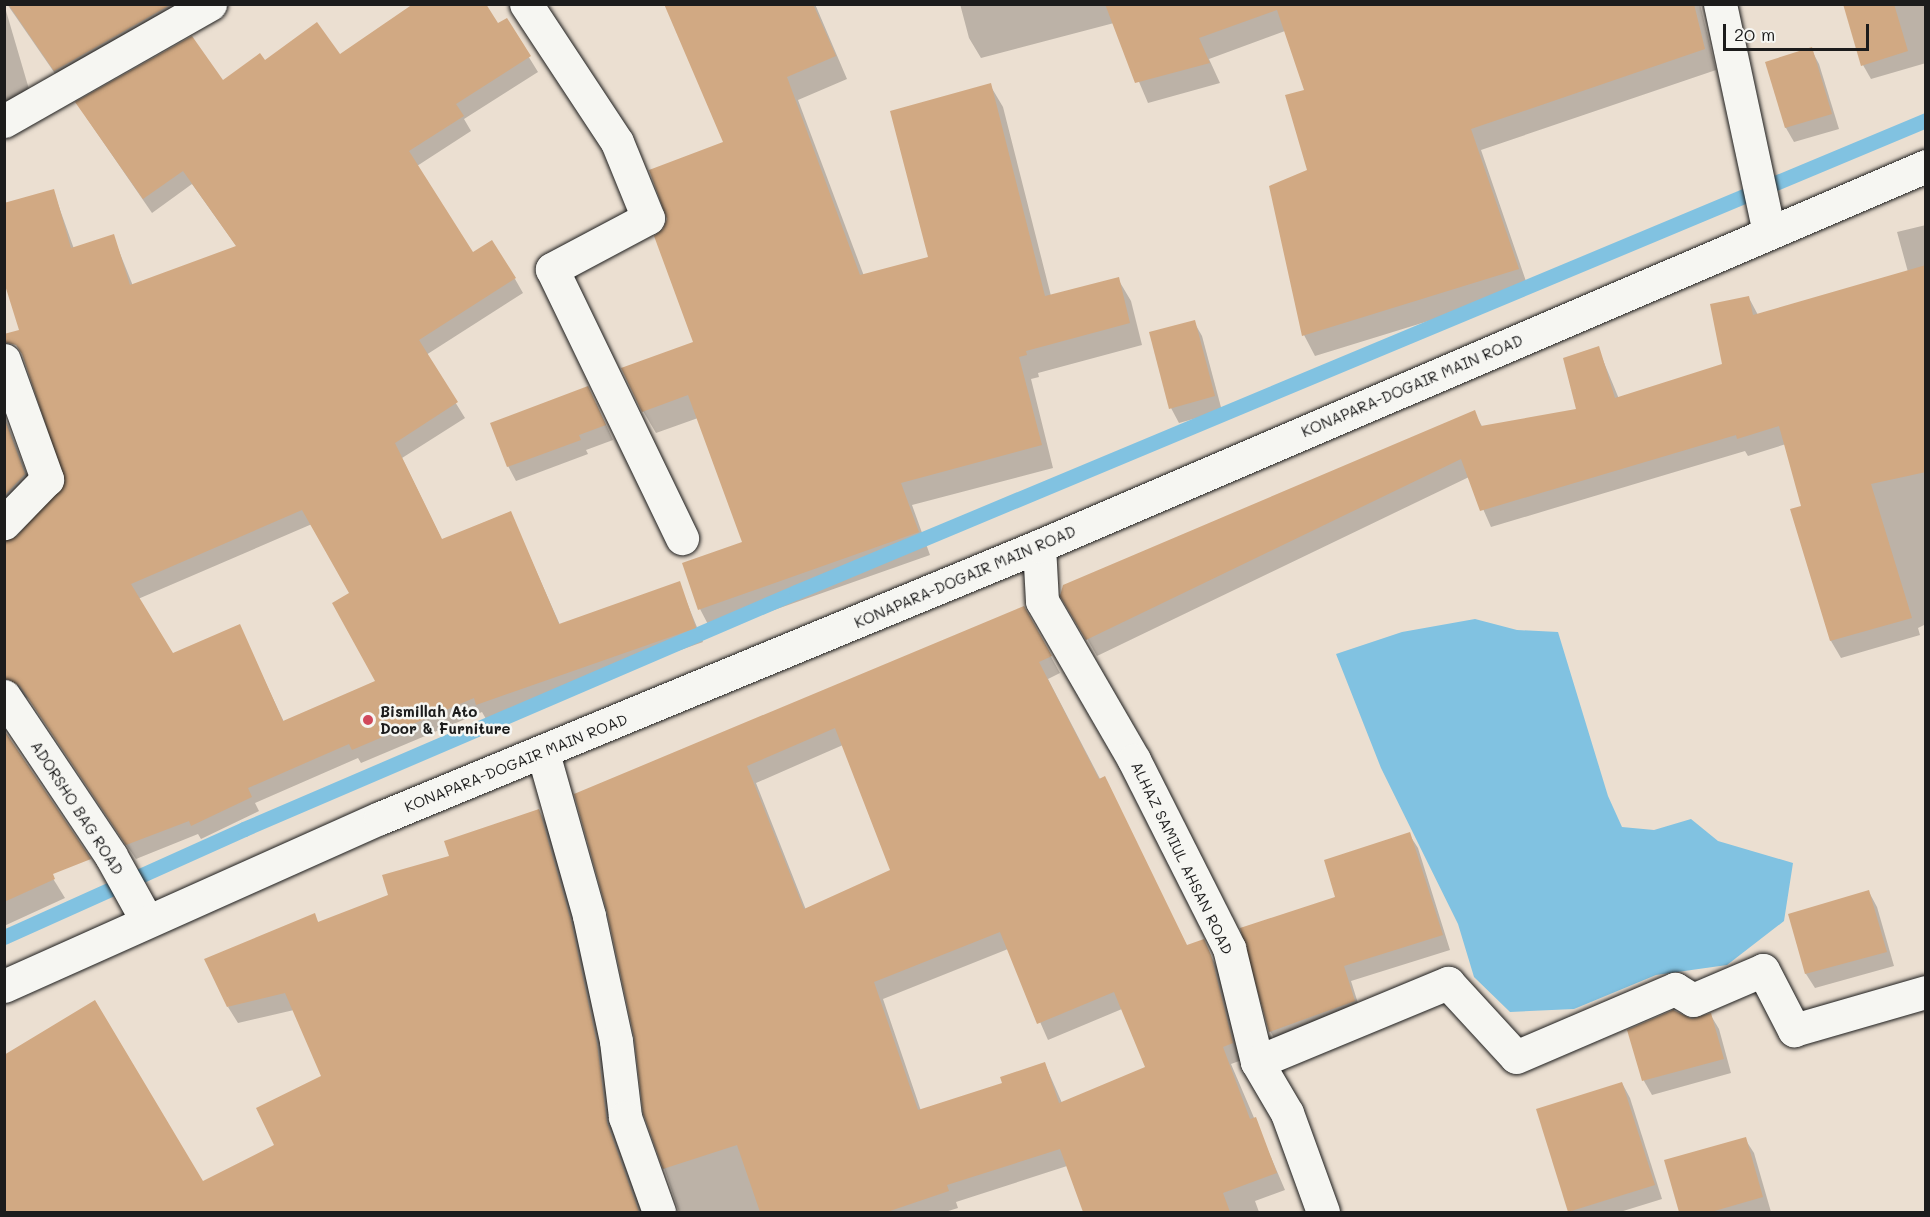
<!DOCTYPE html>
<style>
body{margin:0}
#map{position:relative;width:1930px;height:1217px;overflow:hidden;background:#ebdfd1;font-family:Mali,sans-serif}
div>[style]{position:absolute}
[style*='--x']{left:calc(var(--x)*1px);top:calc(var(--y)*1px);width:calc(var(--w)*1px);rotate:calc(var(--a)*1deg)}
.water>*{inset:0;background:#81c2e1}
.shadow>*{inset:0;background:#0003}
.stream>*{height:15px;margin:-7.5px;padding:0 7.5px;transform-origin:7.5px;border-radius:7.5px;background:#81c2e1}
.building>*{inset:0;background:#d1a983}
.roads{filter:drop-shadow(0 0 2px #1c1c1c) drop-shadow(0 0 2px #1c1c1c)}
.minor>*{height:33px;margin:-16.5px;padding:0 16.5px;transform-origin:16.5px;border-radius:16.5px;background:#f6f6f2}
.major>*{height:33px;margin:-16.5px;padding:0 16.5px;transform-origin:16.5px;border-radius:16.5px;background:#f6f6f2}
.dots>*{width:16px;height:16px;translate:-50% -50%;box-sizing:border-box;border:3px solid #f6f6f2;border-radius:50%}
span{translate:-50% -50%;white-space:nowrap;text-align:center;line-height:1.15;-webkit-text-stroke:5px #f6f6f2;paint-order:stroke}
.street-label{font-size:15px;color:#1c1c1c}
.poi-label{font-size:15px;color:#1c1c1c;font-weight:700}
.left{translate:0 -50%;text-align:left}
.frame{position:absolute;inset:0;border:6px solid #1c1c1c;pointer-events:none}
.scale{position:absolute;left:1723px;top:24px;width:146px;height:27px;box-sizing:border-box;border:3px solid #1c1c1c;border-top:0;padding-left:8px;font-size:18px;line-height:21px;white-space:nowrap;color:#1c1c1c;-webkit-text-stroke:4px #f6f6f2;paint-order:stroke}
</style>
<div id="map">
<div class="water">
<i style="clip-path:polygon(1475px 619px,1517px 630px,1558px 632px,1608px 796px,1622px 827px,1654px 830px,1691px 819px,1718px 841px,1793px 863px,1784px 921px,1727px 965px,1656px 975px,1574px 1009px,1510px 1012px,1474px 977px,1458px 924px,1381px 768px,1336px 654px,1402px 632px)"></i>
</div>
<div class="shadow">
<i style="clip-path:polygon(4px 4px,31px 96px,4px 113px)"></i>
<i style="clip-path:polygon(7px 4px,216px 4px,65px 88px)"></i>
<i style="clip-path:polygon(666px 4px,815px 4px,847px 79px,798px 100px,864px 276px,930px 258px,990px 85px,1003px 107px,1051px 296px,1118px 279px,1131px 301px,1142px 345px,1038px 373px,1039px 377px,1031px 379px,1053px 468px,912px 505px,930px 555px,712px 632px,700px 609px,684px 564px,744px 543px,698px 418px,656px 433px,643px 411px,694px 343px,664px 230px,725px 143px)"></i>
<i style="clip-path:polygon(960px 4px,1700px 4px,1716px 70px,1481px 150px,1529px 290px,1315px 356px,1304px 335px,1308px 171px,1306px 91px,1285px 31px,1209px 59px,1220px 83px,1148px 103px,1114px 23px,981px 58px,969px 38px)"></i>
<i style="clip-path:polygon(1845px 4px,1926px 4px,1926px 63px,1871px 79px,1863px 65px)"></i>
<i style="clip-path:polygon(evenodd,506px 20px,538px 72px,464px 119px,471px 131px,417px 166px,472px 254px,515px 279px,523px 293px,426px 355px,465px 418px,402px 458px,442px 540px,510px 512px,560px 625px,679px 583px,703px 642px,486px 719px,482px 712px,361px 763px,358px 758px,255px 803px,259px 811px,201px 839px,198px 834px,136px 859px,30px 700px,19px 693px,10px 678px,18px 538px,62px 493px,66px 473px,53px 190px,74px 249px,113px 236px,133px 286px,237px 247px,192px 184px,152px 213px,86px 117px,223px 82px,265px 62px,340px 56px,498px 25px,506px 20px,312px 524px,351px 594px,377px 682px,284px 722px,239px 626px,172px 655px,138px 599px,312px 524px)"></i>
<i style="clip-path:polygon(1811px 49px,1819px 64px,1839px 129px,1794px 142px,1786px 128px,1767px 63px)"></i>
<i style="clip-path:polygon(1926px 225px,1926px 624px,1918px 628px,1920px 635px,1841px 658px,1831px 641px,1792px 510px,1803px 507px,1786px 444px,1748px 456px,1745px 451px,1491px 527px,1469px 477px,1097px 656px,1062px 595px,1474px 412px,1483px 428px,1578px 410px,1598px 348px,1619px 399px,1724px 365px,1749px 298px,1758px 315px,1908px 272px,1897px 232px)"></i>
<i style="clip-path:polygon(1194px 322px,1202px 336px,1222px 411px,1179px 423px,1171px 408px)"></i>
<i style="clip-path:polygon(596px 403px,613px 440px,586px 450px,588px 454px,516px 481px,508px 466px)"></i>
<i style="clip-path:polygon(4px 415px,33px 490px,4px 518px)"></i>
<i style="clip-path:polygon(evenodd,1024px 608px,1060px 673px,1048px 679px,1187px 946px,1203px 941px,1220px 973px,1242px 1060px,1231px 1064px,1285px 1190px,1255px 1201px,1259px 1212px,1084px 1212px,1067px 1166px,956px 1202px,958px 1208px,945px 1212px,679px 1212px,645px 1112px,636px 1037px,609px 912px,576px 795px,1024px 608px,843px 745px,892px 871px,806px 910px,756px 783px,843px 745px,1024px 608px,1008px 949px,1048px 1040px,1122px 1009px,1147px 1068px,1062px 1103px,1045px 1064px,1004px 1084px,921px 1111px,883px 999px,1008px 949px)"></i>
<i style="clip-path:polygon(4px 799px,65px 898px,4px 926px)"></i>
<i style="clip-path:polygon(539px 810px,548px 827px,580px 939px,606px 1062px,616px 1141px,642px 1212px,4px 1212px,4px 1068px,202px 1183px,276px 1146px,323px 1077px,294px 1010px,238px 1023px,228px 1007px,314px 915px,319px 924px,390px 896px,451px 857px)"></i>
<i style="clip-path:polygon(1409px 834px,1418px 848px,1450px 950px,1351px 981px,1362px 1016px,1279px 1046px,1270px 1031px,1337px 898px)"></i>
<i style="clip-path:polygon(1869px 892px,1877px 907px,1894px 966px,1815px 988px,1806px 974px,1789px 915px)"></i>
<i style="clip-path:polygon(1710px 1014px,1719px 1029px,1731px 1073px,1652px 1095px,1644px 1081px,1629px 1031px)"></i>
<i style="clip-path:polygon(1622px 1083px,1630px 1098px,1662px 1199px,1620px 1212px,1571px 1212px)"></i>
<i style="clip-path:polygon(1745px 1139px,1754px 1153px,1771px 1212px,1681px 1212px,1666px 1161px)"></i>
</div>
<div class="stream">
<i style="--x:4;--y:937;--w:263;--a:-24.2"></i>
<i style="--x:244;--y:829;--w:601;--a:-23.24"></i>
<i style="--x:796;--y:592;--w:1225;--a:-22.67"></i>
</div>
<div class="building">
<i style="clip-path:polygon(8px 4px,170px 4px,170px 5px,54px 71px)"></i>
<i style="clip-path:polygon(evenodd,413px 4px,486px 4px,498px 23px,507px 18px,531px 56px,456px 104px,464px 116px,409px 151px,473px 252px,492px 240px,516px 278px,419px 340px,458px 402px,395px 443px,442px 539px,511px 511px,559px 624px,680px 581px,696px 628px,476px 705px,474px 698px,352px 750px,349px 744px,248px 788px,252px 797px,191px 826px,189px 821px,126px 845px,20px 686px,4px 678px,4px 541px,17px 536px,65px 482px,22px 354px,16px 345px,4px 342px,4px 334px,19px 330px,4px 282px,4px 203px,54px 189px,71px 248px,114px 234px,130px 285px,236px 246px,183px 171px,143px 199px,75px 102px,192px 36px,223px 80px,260px 53px,265px 60px,317px 22px,340px 54px,413px 4px,302px 510px,349px 593px,332px 603px,375px 681px,283px 721px,240px 624px,173px 653px,131px 584px,302px 510px)"></i>
<i style="clip-path:polygon(664px 4px,813px 4px,836px 56px,787px 77px,860px 275px,928px 257px,890px 111px,991px 83px,1045px 296px,1119px 277px,1130px 323px,1026px 351px,1027px 355px,1019px 357px,1042px 445px,901px 483px,919px 532px,698px 610px,682px 563px,742px 542px,688px 395px,642px 412px,621px 368px,693px 342px,654px 236px,663px 229px,667px 219px,649px 170px,723px 142px)"></i>
<i style="clip-path:polygon(1105px 4px,1694px 4px,1705px 49px,1471px 129px,1519px 269px,1302px 336px,1269px 186px,1307px 170px,1285px 95px,1304px 90px,1277px 10px,1199px 38px,1210px 63px,1135px 83px)"></i>
<i style="clip-path:polygon(1843px 4px,1894px 4px,1908px 51px,1861px 66px)"></i>
<i style="clip-path:polygon(1812px 47px,1832px 114px,1785px 128px,1765px 62px)"></i>
<i style="clip-path:polygon(1926px 265px,1926px 472px,1871px 484px,1912px 618px,1830px 641px,1790px 509px,1801px 506px,1779px 426px,1737px 439px,1736px 435px,1480px 511px,1461px 459px,1086px 640px,1060px 596px,1063px 585px,1475px 410px,1481px 426px,1576px 409px,1563px 358px,1599px 346px,1615px 398px,1722px 364px,1710px 304px,1749px 296px,1753px 315px)"></i>
<i style="clip-path:polygon(1195px 320px,1215px 396px,1169px 409px,1149px 332px)"></i>
<i style="clip-path:polygon(588px 386px,606px 425px,579px 435px,581px 440px,507px 467px,490px 423px)"></i>
<i style="clip-path:polygon(4px 417px,25px 474px,4px 496px)"></i>
<i style="clip-path:polygon(evenodd,1024px 606px,1052px 656px,1039px 662px,1099px 779px,1105px 776px,1187px 945px,1204px 939px,1211px 955px,1233px 1043px,1223px 1047px,1250px 1119px,1256px 1117px,1277px 1173px,1223px 1193px,1230px 1212px,1083px 1212px,1060px 1149px,947px 1185px,949px 1191px,887px 1212px,760px 1212px,737px 1145px,663px 1169px,643px 1113px,634px 1037px,607px 912px,574px 794px,1024px 606px,835px 728px,890px 870px,804px 909px,747px 766px,835px 728px,1024px 606px,1000px 932px,1037px 1024px,1114px 992px,1145px 1067px,1059px 1103px,1045px 1062px,1000px 1077px,1002px 1083px,918px 1110px,874px 982px,1000px 932px)"></i>
<i style="clip-path:polygon(4px 730px,91px 859px,53px 874px,55px 879px,4px 902px)"></i>
<i style="clip-path:polygon(539px 809px,571px 921px,597px 1044px,607px 1123px,639px 1212px,4px 1212px,4px 1055px,95px 1000px,203px 1181px,274px 1145px,256px 1108px,321px 1076px,285px 993px,227px 1007px,204px 959px,315px 913px,318px 922px,388px 895px,382px 875px,449px 856px,444px 841px)"></i>
<i style="clip-path:polygon(1410px 832px,1443px 935px,1344px 966px,1355px 1001px,1269px 1032px,1240px 928px,1335px 897px,1324px 860px)"></i>
<i style="clip-path:polygon(1869px 890px,1887px 952px,1805px 974px,1788px 914px)"></i>
<i style="clip-path:polygon(1673px 1010px,1692px 1019px,1711px 1013px,1724px 1059px,1642px 1081px,1627px 1030px)"></i>
<i style="clip-path:polygon(1622px 1082px,1655px 1185px,1568px 1212px,1536px 1109px)"></i>
<i style="clip-path:polygon(1746px 1137px,1763px 1197px,1711px 1212px,1679px 1212px,1664px 1160px)"></i>
</div>
<div class="roads">
<div class="minor">
<i style="--x:526;--y:4;--w:165;--a:56.6"></i>
<i style="--x:617;--y:142;--w:82;--a:67.8"></i>
<i style="--x:648;--y:218;--w:109;--a:152"></i>
<i style="--x:552;--y:269;--w:299;--a:64.2"></i>
<i style="--x:1720;--y:4;--w:233;--a:77.9"></i>
<i style="--x:4;--y:121;--w:237;--a:-29.6"></i>
<i style="--x:4;--y:360;--w:127;--a:70.1"></i>
<i style="--x:47;--y:479;--w:62;--a:134.3"></i>
<i style="--x:1039;--y:546;--w:55;--a:86.9"></i>
<i style="--x:1042;--y:601;--w:184;--a:59.9"></i>
<i style="--x:1134;--y:760;--w:211;--a:63.2"></i>
<i style="--x:1229;--y:948;--w:117;--a:76.2"></i>
<i style="--x:1257;--y:1062;--w:59;--a:59.5"></i>
<i style="--x:1287;--y:1113;--w:105;--a:70"></i>
<i style="--x:4;--y:696;--w:192;--a:56.2"></i>
<i style="--x:111;--y:856;--w:74;--a:61"></i>
<i style="--x:543;--y:753;--w:169;--a:74.2"></i>
<i style="--x:589;--y:916;--w:128;--a:77.8"></i>
<i style="--x:616;--y:1041;--w:77;--a:83.2"></i>
<i style="--x:625;--y:1117;--w:101;--a:70.3"></i>
<i style="--x:1257;--y:1062;--w:207;--a:-22.5"></i>
<i style="--x:1448;--y:983;--w:100;--a:47.4"></i>
<i style="--x:1516;--y:1057;--w:173;--a:-23.2"></i>
<i style="--x:1675;--y:989;--w:21;--a:31"></i>
<i style="--x:1693;--y:1000;--w:76;--a:-23.2"></i>
<i style="--x:1763;--y:970;--w:68;--a:62.7"></i>
<i style="--x:1794;--y:1030;--w:137;--a:-16.1"></i>
</div>
<div class="major">
<i style="--x:4;--y:986;--w:412;--a:-24.1"></i>
<i style="--x:380;--y:818;--w:713;--a:-22.43"></i>
<i style="--x:1039;--y:546;--w:965;--a:-23.19"></i>
</div>
</div>
<div class="dots">
<i style="left:368px;top:720px;background:#d1495b"></i>
</div>
<div class="street-label">
<span style="left:1412px;top:386px;rotate:-23deg">KONAPARA-DOGAIR MAIN ROAD</span>
<span style="left:965px;top:577px;rotate:-23deg">KONAPARA-DOGAIR MAIN ROAD</span>
<span style="left:516px;top:763px;rotate:-22deg">KONAPARA-DOGAIR MAIN ROAD</span>
<span style="left:77px;top:808px;rotate:57deg">ADORSHO BAG ROAD</span>
<span style="left:1182px;top:858px;rotate:64deg">ALHAZ SAMIUL AHSAN ROAD</span>
</div>
<div class="poi-label">
<span class="left" style="left:380px;top:720px">Bismillah Ato<br>Door &amp; Furniture</span>
</div>
<div class="frame"></div>
<div class="scale">20 m</div>
</div>
